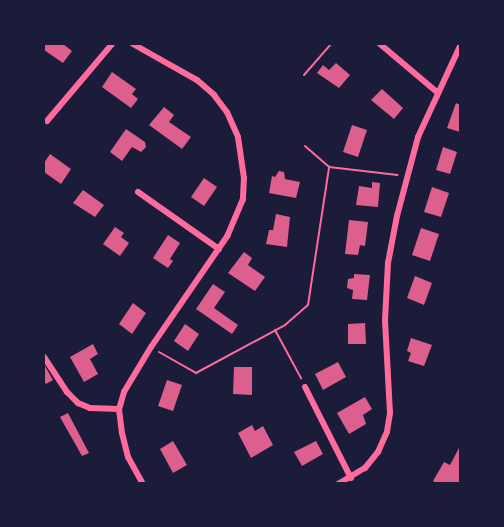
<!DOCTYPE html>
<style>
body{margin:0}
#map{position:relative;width:504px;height:527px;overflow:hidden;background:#1b1b3a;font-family:"Public Sans",sans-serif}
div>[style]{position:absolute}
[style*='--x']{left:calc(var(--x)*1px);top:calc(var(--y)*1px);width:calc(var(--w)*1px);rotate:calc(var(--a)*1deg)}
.building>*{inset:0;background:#dd5f8e}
.path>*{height:2px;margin:-1px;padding:0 1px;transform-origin:1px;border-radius:1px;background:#ff6b9d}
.minor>*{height:6px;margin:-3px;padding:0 3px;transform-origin:3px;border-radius:3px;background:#ff6b9d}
span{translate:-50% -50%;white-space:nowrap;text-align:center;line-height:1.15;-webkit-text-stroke:6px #1b1b3a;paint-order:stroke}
.frame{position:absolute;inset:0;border:45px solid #1b1b3a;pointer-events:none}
</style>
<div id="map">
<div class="building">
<i style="clip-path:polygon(44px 44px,63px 44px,72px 51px,63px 63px,44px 50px)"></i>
<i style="clip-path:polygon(336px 63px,350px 75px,339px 88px,317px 73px,323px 65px,329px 70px)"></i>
<i style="clip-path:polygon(112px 72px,136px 89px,132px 94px,138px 99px,131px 108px,102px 87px)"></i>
<i style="clip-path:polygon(382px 89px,403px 108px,394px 119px,371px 100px)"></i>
<i style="clip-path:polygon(456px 103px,460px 105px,460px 132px,447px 128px)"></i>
<i style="clip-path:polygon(164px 107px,174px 115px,169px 122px,191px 137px,182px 149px,149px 125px)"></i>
<i style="clip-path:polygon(352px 125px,367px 130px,358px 157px,343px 152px)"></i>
<i style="clip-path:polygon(126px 129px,145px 142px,146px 147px,141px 152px,132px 147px,122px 161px,110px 152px)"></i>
<i style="clip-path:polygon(443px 147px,457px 152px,450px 174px,436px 170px)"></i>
<i style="clip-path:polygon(50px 154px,71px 169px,61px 184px,44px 172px,44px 163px)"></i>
<i style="clip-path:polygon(279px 171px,284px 172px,285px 179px,300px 182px,296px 198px,269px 193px,272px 176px,275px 177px)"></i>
<i style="clip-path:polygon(204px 178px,217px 187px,204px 206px,191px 197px)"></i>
<i style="clip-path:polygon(372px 182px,380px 183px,378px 207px,356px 205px,359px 186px,372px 188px)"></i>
<i style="clip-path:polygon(432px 187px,449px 193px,441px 217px,424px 212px)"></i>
<i style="clip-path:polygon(83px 190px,104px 205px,95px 217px,73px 203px)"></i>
<i style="clip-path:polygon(276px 214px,290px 217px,287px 247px,266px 244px,269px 230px,273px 230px)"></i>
<i style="clip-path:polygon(349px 220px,368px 222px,365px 246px,360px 245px,358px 255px,345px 254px)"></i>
<i style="clip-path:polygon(115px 227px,124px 233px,121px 237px,129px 243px,120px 256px,103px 244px)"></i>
<i style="clip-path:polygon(421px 228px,439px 234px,430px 261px,412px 255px)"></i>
<i style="clip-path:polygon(168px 235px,180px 243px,170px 259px,173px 261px,168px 268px,153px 258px)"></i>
<i style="clip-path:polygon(244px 252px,252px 258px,248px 265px,265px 277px,255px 291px,228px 273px)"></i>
<i style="clip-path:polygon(354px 274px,370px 275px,367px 300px,352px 299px,353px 290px,347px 288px,348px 279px,354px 278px)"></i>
<i style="clip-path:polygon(415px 276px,432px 283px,424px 305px,407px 298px)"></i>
<i style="clip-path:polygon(213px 284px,225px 292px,214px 308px,238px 325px,232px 334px,196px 309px)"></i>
<i style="clip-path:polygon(133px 303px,146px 313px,132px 334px,119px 324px)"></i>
<i style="clip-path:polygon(365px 323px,366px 344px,348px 344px,348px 324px)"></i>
<i style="clip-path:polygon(185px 324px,199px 334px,188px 351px,174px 341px)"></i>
<i style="clip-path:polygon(411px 338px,432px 345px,424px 366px,408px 361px,411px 353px,407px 351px)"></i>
<i style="clip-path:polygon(93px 344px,98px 354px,90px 359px,98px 374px,84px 382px,70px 357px)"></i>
<i style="clip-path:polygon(338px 362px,346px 377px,323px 390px,315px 374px)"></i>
<i style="clip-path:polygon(45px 366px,53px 380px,46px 384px,44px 381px)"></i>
<i style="clip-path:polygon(234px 367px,252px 367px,252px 395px,233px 394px)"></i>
<i style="clip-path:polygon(167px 380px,182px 385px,173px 411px,158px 406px)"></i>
<i style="clip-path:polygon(365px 397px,372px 409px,363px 415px,366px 424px,349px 434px,337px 413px)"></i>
<i style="clip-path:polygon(68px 413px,89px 453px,82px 456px,60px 417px)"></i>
<i style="clip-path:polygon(252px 425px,255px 431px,263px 426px,273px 445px,251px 458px,238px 433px)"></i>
<i style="clip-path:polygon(173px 441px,187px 465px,173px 473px,160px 449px)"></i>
<i style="clip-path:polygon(316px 441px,323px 454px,302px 466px,294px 452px)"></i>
<i style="clip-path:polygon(460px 446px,460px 484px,438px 484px,433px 481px,444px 462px,450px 465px)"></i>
</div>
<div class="path">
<i style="--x:304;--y:75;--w:41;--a:-48.9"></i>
<i style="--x:305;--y:146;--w:32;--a:41"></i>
<i style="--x:329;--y:167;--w:69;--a:6.6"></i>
<i style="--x:275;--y:330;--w:55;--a:61.6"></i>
<i style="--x:159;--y:352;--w:43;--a:29.6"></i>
<i style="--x:196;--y:373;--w:101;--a:-28.3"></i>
<i style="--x:285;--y:325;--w:30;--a:-41"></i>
<i style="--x:308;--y:305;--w:140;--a:-81.3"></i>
</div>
<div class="minor">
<i style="--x:133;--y:44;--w:73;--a:29.4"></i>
<i style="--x:197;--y:80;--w:23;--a:41"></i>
<i style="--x:214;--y:95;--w:21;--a:53"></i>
<i style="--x:227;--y:112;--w:27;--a:66"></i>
<i style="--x:238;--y:137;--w:41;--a:81.7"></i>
<i style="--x:244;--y:178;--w:21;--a:93"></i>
<i style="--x:243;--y:199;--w:39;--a:113"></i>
<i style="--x:228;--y:235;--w:136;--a:124.5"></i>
<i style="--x:151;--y:347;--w:52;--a:121"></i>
<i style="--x:124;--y:392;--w:18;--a:106"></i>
<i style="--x:119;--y:409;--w:24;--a:83"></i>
<i style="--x:122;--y:433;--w:25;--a:76"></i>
<i style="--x:128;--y:457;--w:31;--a:61"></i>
<i style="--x:380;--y:44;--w:76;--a:40.2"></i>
<i style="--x:47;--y:121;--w:101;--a:-49.8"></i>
<i style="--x:138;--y:192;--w:99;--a:35.1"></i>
<i style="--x:44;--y:357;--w:42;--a:56.7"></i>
<i style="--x:67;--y:392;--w:16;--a:45"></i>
<i style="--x:78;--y:403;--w:13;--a:23"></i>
<i style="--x:90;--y:408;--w:29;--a:2"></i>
<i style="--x:305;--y:387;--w:102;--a:63.2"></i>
<i style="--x:338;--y:484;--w:31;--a:-31"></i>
<i style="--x:365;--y:468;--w:21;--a:-51"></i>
<i style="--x:378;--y:452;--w:22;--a:-66"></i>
<i style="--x:387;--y:432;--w:19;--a:-81"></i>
<i style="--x:390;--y:413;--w:93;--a:-93.1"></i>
<i style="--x:385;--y:320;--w:57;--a:-87"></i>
<i style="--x:388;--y:263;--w:48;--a:-79.2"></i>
<i style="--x:397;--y:216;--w:82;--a:-75.1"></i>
<i style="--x:418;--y:137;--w:100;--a:-65.2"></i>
</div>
<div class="frame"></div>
</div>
